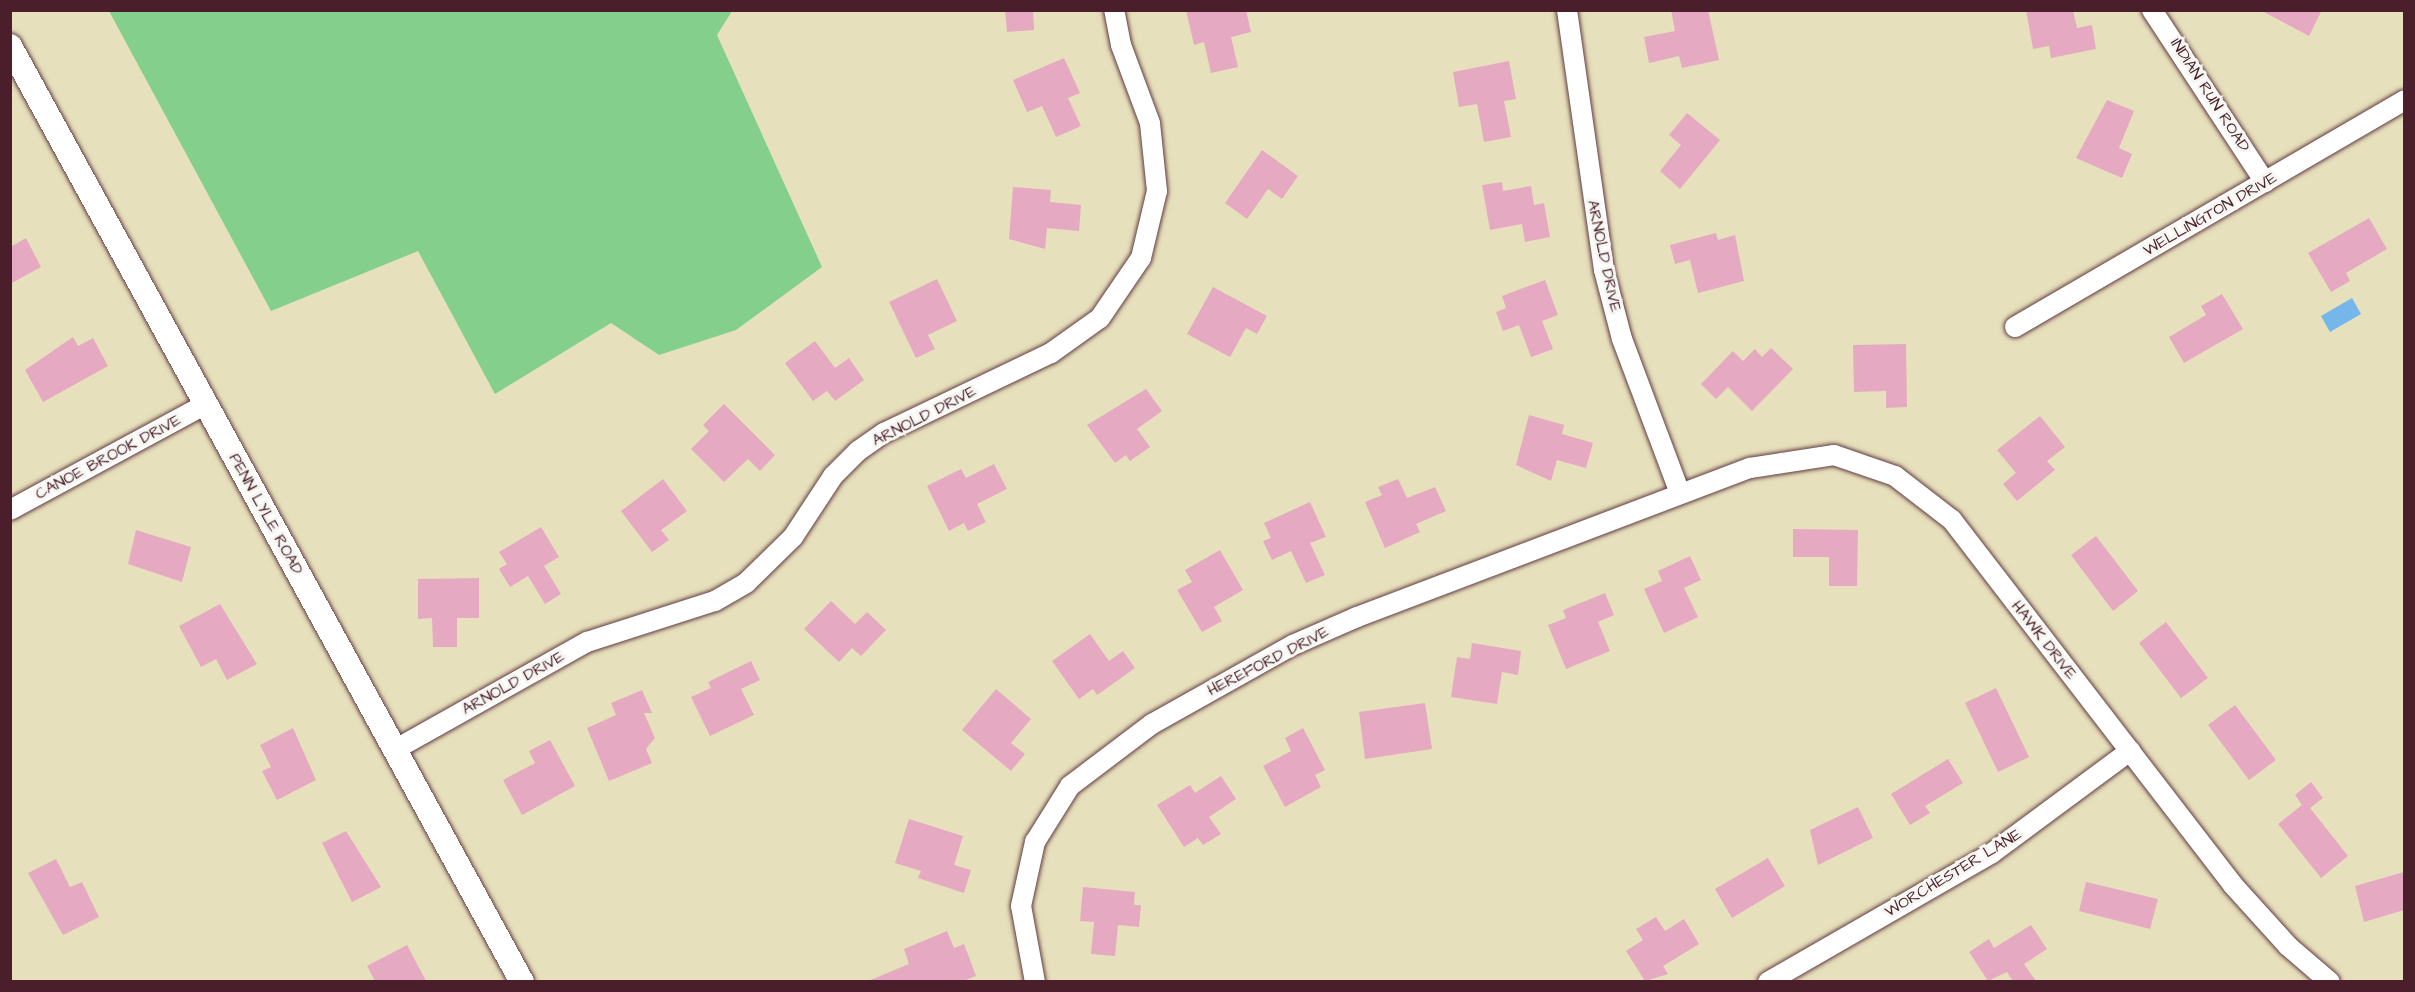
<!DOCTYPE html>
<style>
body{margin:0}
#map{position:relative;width:2415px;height:992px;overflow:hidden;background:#e7e0bc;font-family:"Architects Daughter",sans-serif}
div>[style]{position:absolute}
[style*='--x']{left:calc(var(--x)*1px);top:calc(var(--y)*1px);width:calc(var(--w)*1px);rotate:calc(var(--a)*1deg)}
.green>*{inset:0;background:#85cf8c}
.water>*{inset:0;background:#75b7ea}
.building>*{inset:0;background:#e5aac2}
.roads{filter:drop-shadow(0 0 2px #623c41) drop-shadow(0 0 2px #623c41)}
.minor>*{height:20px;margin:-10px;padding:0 10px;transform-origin:10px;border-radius:10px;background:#fff}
.tertiary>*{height:24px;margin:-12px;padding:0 12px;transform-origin:12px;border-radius:12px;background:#fff}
span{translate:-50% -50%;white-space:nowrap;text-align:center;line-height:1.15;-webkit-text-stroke:6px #f6f6f2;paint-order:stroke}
.street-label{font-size:16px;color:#4a1f2b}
.frame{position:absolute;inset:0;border:12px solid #4a1f2b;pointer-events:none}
</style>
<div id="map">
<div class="green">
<i style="clip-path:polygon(109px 11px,732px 11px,717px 35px,822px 267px,736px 330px,659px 355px,611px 323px,495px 394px,418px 251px,271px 311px)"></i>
</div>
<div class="water">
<i style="clip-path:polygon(2352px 298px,2361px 314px,2330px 332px,2321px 316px)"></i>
</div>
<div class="building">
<i style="clip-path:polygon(1005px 10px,1033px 10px,1034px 30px,1007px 32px)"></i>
<i style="clip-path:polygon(1186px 10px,1246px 10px,1251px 32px,1231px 37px,1238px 67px,1211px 73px,1204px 42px,1194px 45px)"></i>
<i style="clip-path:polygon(1671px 10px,1708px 10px,1719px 60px,1682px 68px,1679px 56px,1649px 63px,1644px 37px,1675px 31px)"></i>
<i style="clip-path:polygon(2026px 10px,2073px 10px,2077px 28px,2092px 25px,2096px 49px,2051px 58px,2049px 46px,2033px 49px)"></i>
<i style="clip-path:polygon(2260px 10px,2322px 10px,2309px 36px)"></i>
<i style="clip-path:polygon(1064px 58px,1080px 93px,1068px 98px,1081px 126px,1056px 137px,1042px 106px,1027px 112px,1013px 80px)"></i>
<i style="clip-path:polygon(1509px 61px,1516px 99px,1504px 101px,1511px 137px,1484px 142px,1477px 104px,1459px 107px,1453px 72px)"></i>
<i style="clip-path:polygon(2107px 100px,2134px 111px,2119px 148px,2132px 154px,2122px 178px,2076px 158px)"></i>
<i style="clip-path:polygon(1687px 113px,1720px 140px,1680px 189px,1660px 171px,1681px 145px,1669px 135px)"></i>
<i style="clip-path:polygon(1262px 150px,1298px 176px,1282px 199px,1268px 189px,1247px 219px,1225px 203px)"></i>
<i style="clip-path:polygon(1502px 182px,1503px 191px,1531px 186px,1534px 205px,1544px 203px,1550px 237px,1525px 242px,1522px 224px,1490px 230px,1482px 185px)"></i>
<i style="clip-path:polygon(1013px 187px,1051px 190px,1050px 202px,1081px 205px,1079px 231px,1047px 228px,1045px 249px,1009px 239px)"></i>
<i style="clip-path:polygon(2369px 218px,2387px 249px,2346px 273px,2350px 281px,2331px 292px,2308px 253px)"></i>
<i style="clip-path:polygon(1716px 233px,1718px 240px,1735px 235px,1744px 281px,1698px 293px,1690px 260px,1675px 264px,1670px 245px)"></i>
<i style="clip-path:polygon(26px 238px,41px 267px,10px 284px,10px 247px)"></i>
<i style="clip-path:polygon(937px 279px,957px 321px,928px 335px,935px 349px,916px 358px,889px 302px)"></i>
<i style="clip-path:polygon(1545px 280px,1558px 315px,1542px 321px,1553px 349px,1531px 357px,1519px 325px,1503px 331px,1496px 312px,1506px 308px,1502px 296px)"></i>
<i style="clip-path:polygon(1213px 287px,1267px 316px,1257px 334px,1246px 328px,1230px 357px,1187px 334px)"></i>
<i style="clip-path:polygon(2222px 294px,2243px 329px,2184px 363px,2169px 337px,2206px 315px,2201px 306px)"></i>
<i style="clip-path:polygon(73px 337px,78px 346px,93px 338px,108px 366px,43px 402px,25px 370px)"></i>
<i style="clip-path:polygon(815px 341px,835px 368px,849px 358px,864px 380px,835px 401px,827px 391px,813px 401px,785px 363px)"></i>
<i style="clip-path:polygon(1906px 344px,1907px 407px,1886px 408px,1886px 391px,1854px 392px,1853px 345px)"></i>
<i style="clip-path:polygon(1771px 348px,1793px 369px,1752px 411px,1728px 387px,1716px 399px,1701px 384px,1733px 351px,1743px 361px,1755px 349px,1762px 357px)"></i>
<i style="clip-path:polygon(1146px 389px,1162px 411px,1137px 429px,1150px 447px,1130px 461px,1126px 455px,1115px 463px,1087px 425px)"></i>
<i style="clip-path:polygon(724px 404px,775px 455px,760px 471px,748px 459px,724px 482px,691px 449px,709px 431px,703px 425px)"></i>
<i style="clip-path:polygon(1529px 415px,1564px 425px,1562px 434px,1593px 443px,1586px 468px,1557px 460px,1551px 481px,1516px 465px)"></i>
<i style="clip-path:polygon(2040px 416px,2065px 447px,2047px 461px,2055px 470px,2017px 501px,2003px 484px,2016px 473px,1997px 450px)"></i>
<i style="clip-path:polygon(994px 464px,1007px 489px,977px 504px,986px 522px,968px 531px,964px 523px,949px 531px,927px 486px,961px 469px,966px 478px)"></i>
<i style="clip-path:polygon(663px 479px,687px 511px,661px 530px,669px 540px,652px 552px,621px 511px)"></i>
<i style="clip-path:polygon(1398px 479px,1407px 498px,1435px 487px,1446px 511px,1416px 524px,1420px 532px,1385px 548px,1365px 502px,1382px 495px,1378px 487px)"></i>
<i style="clip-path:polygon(1310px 502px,1326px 537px,1310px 543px,1325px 575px,1306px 583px,1291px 551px,1272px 560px,1263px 541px,1271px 538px,1264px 523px)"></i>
<i style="clip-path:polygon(541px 527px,559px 557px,544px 566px,561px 594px,545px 604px,528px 576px,510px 587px,499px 569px,507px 564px,499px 552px)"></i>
<i style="clip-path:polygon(1793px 529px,1858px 530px,1857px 586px,1829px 586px,1829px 557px,1793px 557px)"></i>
<i style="clip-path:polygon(136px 530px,191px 547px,182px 582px,128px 564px)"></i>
<i style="clip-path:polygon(2096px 536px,2138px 591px,2113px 611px,2071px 555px)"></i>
<i style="clip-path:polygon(1220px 550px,1243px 590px,1214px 607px,1222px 621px,1202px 632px,1177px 590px,1192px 582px,1185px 570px)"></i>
<i style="clip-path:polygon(1690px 556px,1701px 580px,1684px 588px,1698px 617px,1664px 633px,1644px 589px,1662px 581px,1658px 571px)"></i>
<i style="clip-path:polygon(479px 578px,479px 618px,457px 618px,457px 647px,433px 647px,432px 618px,418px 619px,418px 579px)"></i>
<i style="clip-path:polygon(1605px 593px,1614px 615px,1598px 622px,1610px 651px,1566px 669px,1548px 625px,1566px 618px,1563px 610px)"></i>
<i style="clip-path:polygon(831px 601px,855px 624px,867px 612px,886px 630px,861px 656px,852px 648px,839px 662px,804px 629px)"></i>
<i style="clip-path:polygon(220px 604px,257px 664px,227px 680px,216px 659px,201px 667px,179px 626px)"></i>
<i style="clip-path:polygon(2166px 622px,2208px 678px,2181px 698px,2139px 643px)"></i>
<i style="clip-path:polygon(1090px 634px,1109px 661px,1123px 651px,1135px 668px,1097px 695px,1093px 689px,1079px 699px,1052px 661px)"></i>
<i style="clip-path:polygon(1472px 643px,1521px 651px,1518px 675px,1502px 672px,1497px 704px,1451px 697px,1457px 657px,1470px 659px)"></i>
<i style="clip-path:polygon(751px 661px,760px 680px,741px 689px,754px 715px,710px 736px,691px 697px,711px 688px,708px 682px)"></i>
<i style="clip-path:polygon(1996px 688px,2029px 757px,1998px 772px,1965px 703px)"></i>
<i style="clip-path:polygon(996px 689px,1031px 719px,1011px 743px,1025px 754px,1011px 771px,962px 730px)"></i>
<i style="clip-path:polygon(642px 690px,652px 713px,644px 713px,655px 738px,646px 749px,652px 763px,609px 781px,587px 728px,616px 715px,611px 703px)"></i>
<i style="clip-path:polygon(1425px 703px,1432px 749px,1365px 759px,1359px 712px)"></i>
<i style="clip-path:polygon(2235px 705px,2276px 760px,2249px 780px,2208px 725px)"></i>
<i style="clip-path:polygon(293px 728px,316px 780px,277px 800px,262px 771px,271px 767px,260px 745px)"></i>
<i style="clip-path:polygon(1303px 728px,1325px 770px,1315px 775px,1321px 787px,1285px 807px,1263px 766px,1291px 751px,1285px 738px)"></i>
<i style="clip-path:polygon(550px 740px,575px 786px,522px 815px,503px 780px,535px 763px,529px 751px)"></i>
<i style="clip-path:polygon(1948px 759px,1963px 783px,1925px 806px,1930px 813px,1910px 825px,1891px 794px)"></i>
<i style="clip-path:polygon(1221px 776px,1236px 799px,1209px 817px,1221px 834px,1203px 845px,1198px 838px,1184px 847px,1157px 805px,1190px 785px,1195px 793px)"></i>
<i style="clip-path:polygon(2311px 782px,2323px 798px,2310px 808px,2348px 856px,2321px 878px,2278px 824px,2302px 805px,2295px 795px)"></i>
<i style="clip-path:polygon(1858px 807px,1873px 838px,1818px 865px,1810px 830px)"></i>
<i style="clip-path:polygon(909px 819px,963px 836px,954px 865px,971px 870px,964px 893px,918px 878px,921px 871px,895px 863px)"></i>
<i style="clip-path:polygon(346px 831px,381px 887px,352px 902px,322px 843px)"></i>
<i style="clip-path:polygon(1768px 858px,1785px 886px,1732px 918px,1715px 889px)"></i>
<i style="clip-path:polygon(56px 859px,70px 887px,82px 882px,99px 917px,63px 935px,28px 873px)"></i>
<i style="clip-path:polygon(2404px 872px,2404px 910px,2364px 922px,2355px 886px)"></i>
<i style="clip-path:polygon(2086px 882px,2158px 899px,2150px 929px,2079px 911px)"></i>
<i style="clip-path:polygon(1083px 887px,1135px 892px,1134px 905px,1141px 905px,1139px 927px,1118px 925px,1115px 956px,1091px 954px,1094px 922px,1080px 921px)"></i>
<i style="clip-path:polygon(1656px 917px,1665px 931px,1684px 919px,1699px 944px,1663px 966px,1668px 974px,1645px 981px,1626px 951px,1643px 940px,1636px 929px)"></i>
<i style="clip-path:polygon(2031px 925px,2047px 949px,2024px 964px,2036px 981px,2013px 981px,2007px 972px,1988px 981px,1969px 952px,1989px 939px,1994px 948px)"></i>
<i style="clip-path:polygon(947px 931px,954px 948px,964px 944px,976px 976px,963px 981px,868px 981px,909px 964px,904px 949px)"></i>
<i style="clip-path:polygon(407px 945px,426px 981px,375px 981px,367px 966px)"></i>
</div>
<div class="roads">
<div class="minor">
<i style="--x:1567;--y:10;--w:263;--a:81.9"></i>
<i style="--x:1604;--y:270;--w:71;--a:75.4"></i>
<i style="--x:1622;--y:339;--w:165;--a:69.4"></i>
<i style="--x:2152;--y:10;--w:206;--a:56.7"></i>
<i style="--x:2015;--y:327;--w:450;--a:-30.2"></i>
<i style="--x:10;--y:510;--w:223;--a:-28.4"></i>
<i style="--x:396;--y:749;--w:219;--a:-29.3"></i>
<i style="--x:587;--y:642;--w:134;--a:-17.8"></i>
<i style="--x:715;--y:601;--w:36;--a:-30"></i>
<i style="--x:746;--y:583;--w:66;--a:-44.4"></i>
<i style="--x:793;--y:537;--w:73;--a:-56.7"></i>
<i style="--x:833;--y:476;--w:35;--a:-45"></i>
<i style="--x:858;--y:451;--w:32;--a:-35"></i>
<i style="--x:884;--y:433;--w:185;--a:-25.6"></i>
<i style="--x:1051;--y:353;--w:60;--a:-35.5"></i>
<i style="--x:1100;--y:318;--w:73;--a:-55.7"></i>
<i style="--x:1141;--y:258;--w:69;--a:-76.6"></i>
<i style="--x:1157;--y:191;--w:68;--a:-95.9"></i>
<i style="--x:1150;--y:123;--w:83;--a:-110.4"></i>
<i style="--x:1121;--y:45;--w:36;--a:-101"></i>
<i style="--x:1035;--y:982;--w:77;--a:-100.4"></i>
<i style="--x:1021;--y:906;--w:66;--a:-77.7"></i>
<i style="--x:1035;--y:842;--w:66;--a:-58"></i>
<i style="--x:1070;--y:786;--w:103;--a:-37.1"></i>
<i style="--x:1152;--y:724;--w:162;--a:-29.3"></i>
<i style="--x:1293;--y:645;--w:70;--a:-23.6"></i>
<i style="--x:1357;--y:617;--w:420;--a:-20.8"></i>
<i style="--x:1750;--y:468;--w:85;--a:-8.8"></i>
<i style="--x:1834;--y:455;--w:65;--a:19"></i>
<i style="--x:1895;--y:476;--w:72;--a:37.7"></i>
<i style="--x:1952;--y:520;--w:459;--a:52.4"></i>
<i style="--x:2232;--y:884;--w:84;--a:47.9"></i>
<i style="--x:2288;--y:946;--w:55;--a:40.6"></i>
<i style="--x:1768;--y:982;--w:258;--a:-29.9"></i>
<i style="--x:1992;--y:853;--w:172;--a:-36.5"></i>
</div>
<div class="tertiary">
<i style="--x:10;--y:46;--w:1067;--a:61.32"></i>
</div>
</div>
<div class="street-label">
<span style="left:2210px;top:95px;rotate:57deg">INDIAN RUN ROAD</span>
<span style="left:2210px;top:214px;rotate:-30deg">WELLINGTON DRIVE</span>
<span style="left:1604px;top:256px;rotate:78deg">ARNOLD DRIVE</span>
<span style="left:924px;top:416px;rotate:-27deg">ARNOLD DRIVE</span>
<span style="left:108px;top:457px;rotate:-28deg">CANOE BROOK DRIVE</span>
<span style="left:266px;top:514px;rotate:61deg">PENN LYLE ROAD</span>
<span style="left:2044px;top:640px;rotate:52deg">HAWK DRIVE</span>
<span style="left:1268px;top:661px;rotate:-27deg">HEREFORD DRIVE</span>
<span style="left:513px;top:683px;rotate:-29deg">ARNOLD DRIVE</span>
<span style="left:1953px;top:873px;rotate:-31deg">WORCHESTER LANE</span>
</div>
<div class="frame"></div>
</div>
